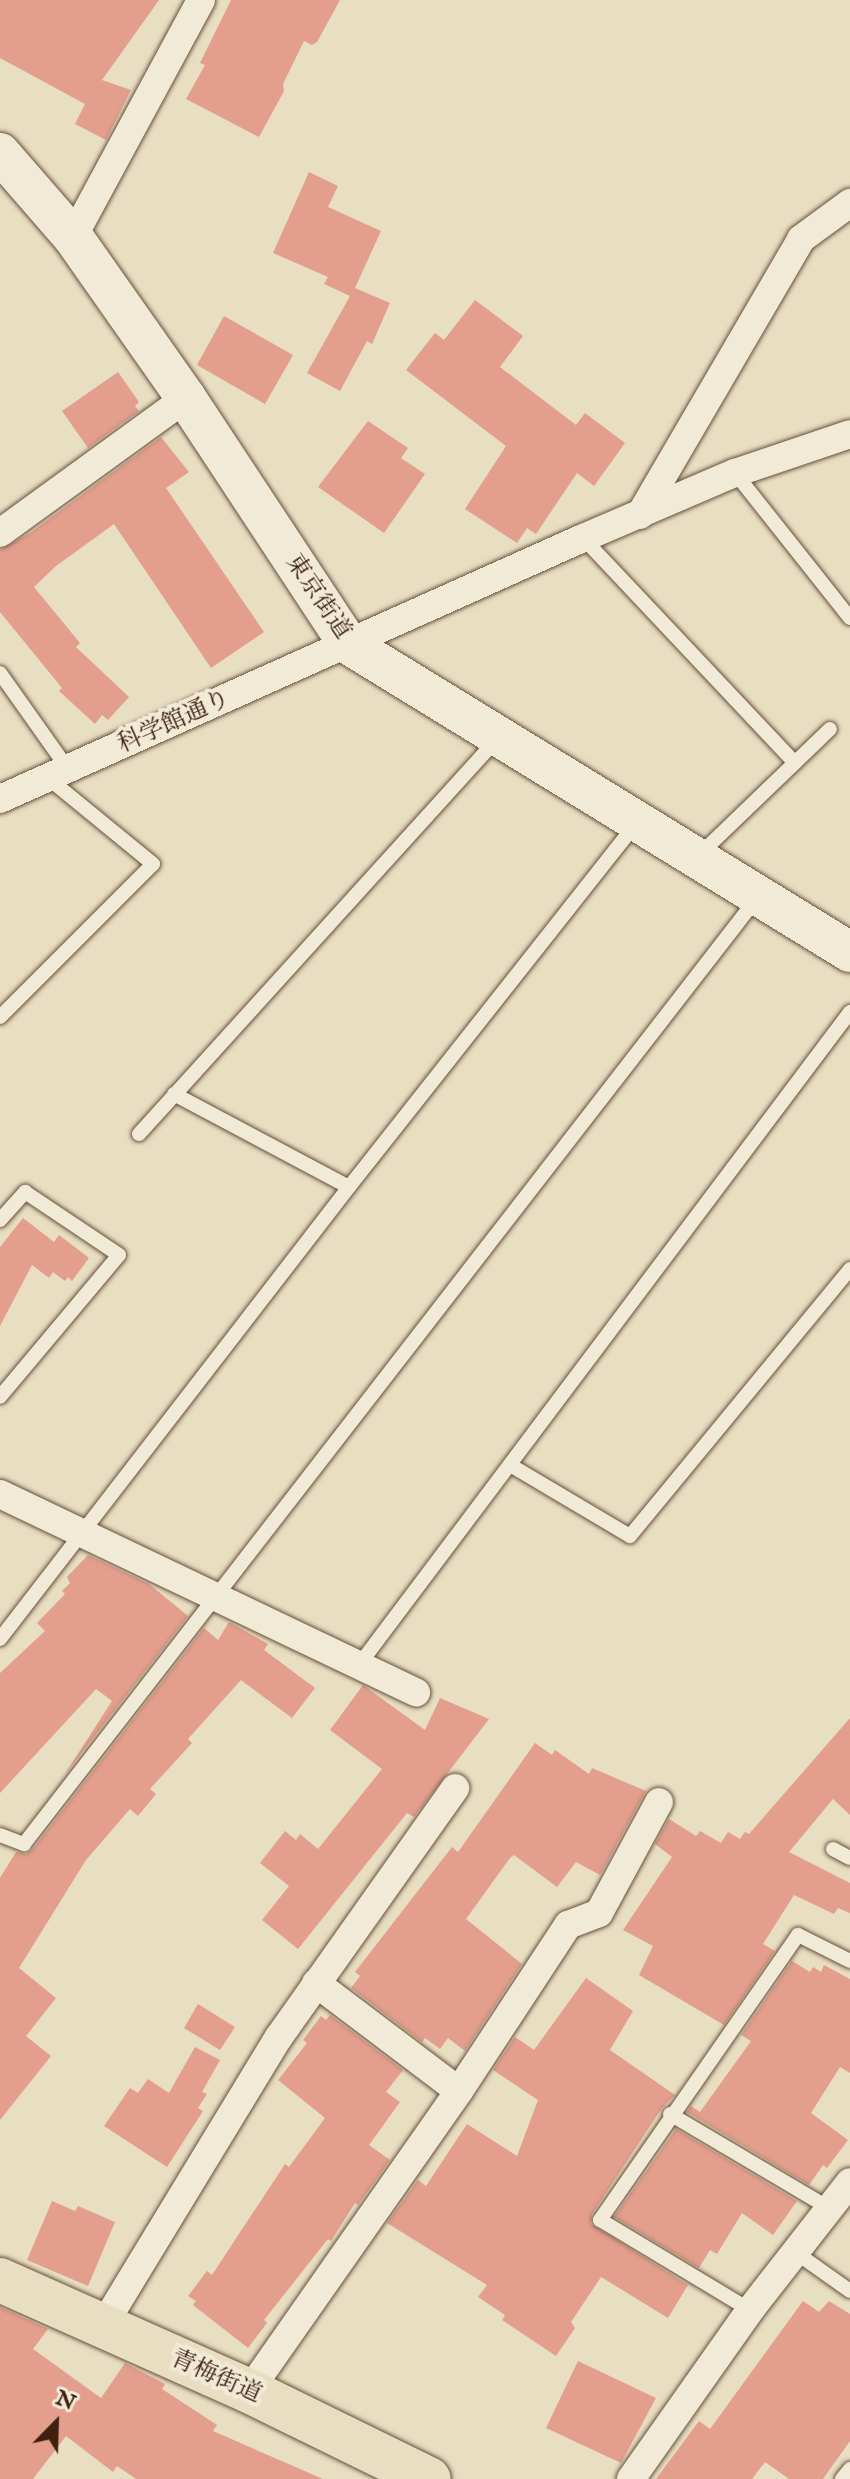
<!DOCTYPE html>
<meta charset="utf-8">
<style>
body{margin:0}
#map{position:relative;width:850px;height:2479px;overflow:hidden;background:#e8dec2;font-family:"IM FELL English","Noto Serif JP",serif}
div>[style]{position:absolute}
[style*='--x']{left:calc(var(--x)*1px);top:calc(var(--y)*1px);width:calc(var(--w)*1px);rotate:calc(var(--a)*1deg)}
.building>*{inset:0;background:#e39e8d}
.roads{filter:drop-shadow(0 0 2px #68503b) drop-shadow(0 0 2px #68503b)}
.lane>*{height:14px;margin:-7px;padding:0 7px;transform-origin:7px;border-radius:7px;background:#f0ead7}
.street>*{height:28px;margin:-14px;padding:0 14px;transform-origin:14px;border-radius:14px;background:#f0ead7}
.secondary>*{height:40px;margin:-20px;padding:0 20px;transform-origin:20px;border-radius:20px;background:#f0ead7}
.primary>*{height:44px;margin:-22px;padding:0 22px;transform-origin:22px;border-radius:22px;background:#e8dec2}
span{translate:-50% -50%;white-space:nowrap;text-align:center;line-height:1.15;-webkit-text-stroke:8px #f0ead7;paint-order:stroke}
.street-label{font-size:24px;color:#3e200e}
.north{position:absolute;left:16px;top:2383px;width:80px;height:80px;-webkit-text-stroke:6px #f0ead7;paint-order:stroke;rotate:23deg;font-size:22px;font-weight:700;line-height:32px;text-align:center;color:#3e200e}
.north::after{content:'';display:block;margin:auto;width:28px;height:36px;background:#3e200e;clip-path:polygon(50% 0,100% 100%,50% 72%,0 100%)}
</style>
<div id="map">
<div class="building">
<i style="clip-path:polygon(0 0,159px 0,102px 80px,131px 90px,106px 140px,75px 124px,85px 104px,0 58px)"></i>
<i style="clip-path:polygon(231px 0,340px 0,317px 42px,312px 45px,304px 41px,283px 84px,284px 91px,259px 137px,186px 99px,205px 65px,200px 63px)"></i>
<i style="clip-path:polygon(309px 172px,338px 186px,328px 207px,381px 231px,355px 288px,390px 303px,372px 344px,367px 341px,340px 391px,307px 373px,350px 296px,324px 284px,328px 277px,273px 253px)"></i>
<i style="clip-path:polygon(475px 300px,523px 336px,500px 367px,576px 425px,585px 413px,625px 443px,594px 486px,577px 473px,536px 534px,527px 528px,517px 543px,465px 509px,506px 446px,406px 370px,435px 333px,444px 340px)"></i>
<i style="clip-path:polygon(224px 316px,293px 355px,265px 404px,197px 365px)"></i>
<i style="clip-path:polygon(118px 372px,139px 402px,135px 406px,139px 411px,88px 448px,62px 411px)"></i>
<i style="clip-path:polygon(368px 421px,408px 448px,401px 458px,425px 474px,384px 533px,318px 487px)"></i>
<i style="clip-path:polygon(161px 437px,189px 472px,166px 488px,264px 632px,211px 668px,114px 524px,56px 566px,34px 587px,80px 643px,76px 647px,129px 697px,108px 720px,102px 715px,95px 724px,59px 691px,62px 688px,0 612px,0 550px,30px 533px)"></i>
<i style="clip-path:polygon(23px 1218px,54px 1242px,59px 1235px,89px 1258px,72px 1281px,68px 1277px,65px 1281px,53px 1272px,49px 1278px,32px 1265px,0 1326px,0 1247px)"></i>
<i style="clip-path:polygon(88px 1555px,149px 1584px,188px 1616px,65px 1774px,112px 1701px,96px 1689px,0 1793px,0 1673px,45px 1631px,37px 1623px,65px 1594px,62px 1591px,70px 1583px,67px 1577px)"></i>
<i style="clip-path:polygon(229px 1622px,268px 1644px,264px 1650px,315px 1688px,292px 1718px,241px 1680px,188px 1739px,192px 1743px,150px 1789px,156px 1794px,138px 1816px,130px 1809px,86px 1860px,19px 1968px,56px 1998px,26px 2036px,51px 2056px,0 2120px,0 1878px,16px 1852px,26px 1854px,32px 1850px,204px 1628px,218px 1640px)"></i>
<i style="clip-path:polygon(363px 1685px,425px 1730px,440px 1698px,489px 1719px,414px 1817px,407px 1813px,298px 1949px,262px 1920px,289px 1886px,260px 1863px,285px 1831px,296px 1840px,300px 1834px,318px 1849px,382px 1769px,330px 1730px)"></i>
<i style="clip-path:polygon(850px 1718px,850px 1815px,833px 1799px,789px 1852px,850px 1883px,850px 1913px,838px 1908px,834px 1914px,794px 1895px,763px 1944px,775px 1951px,724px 2025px,639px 1975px,653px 1946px,623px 1930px,672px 1857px,655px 1844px,669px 1819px,696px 1836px,700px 1831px,721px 1843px,728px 1832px,740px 1839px,745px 1832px,749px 1834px)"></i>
<i style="clip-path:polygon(535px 1743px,552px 1755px,555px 1750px,589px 1774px,592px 1768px,646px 1791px,600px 1875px,576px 1862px,557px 1887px,514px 1855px,510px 1858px,466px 1919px,522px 1964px,465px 2051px,448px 2038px,440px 2049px,425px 2038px,422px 2042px,351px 1988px,360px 1976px,355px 1972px,452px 1847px,458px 1852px)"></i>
<i style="clip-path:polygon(792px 1961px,810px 1972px,813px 1967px,821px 1972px,824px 1965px,850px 1979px,850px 2073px,840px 2067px,811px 2113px,848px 2140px,827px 2168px,823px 2165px,809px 2185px,687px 2112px,691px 2106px,700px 2112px,751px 2041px,741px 2035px)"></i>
<i style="clip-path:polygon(586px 1978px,633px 2011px,610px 2050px,675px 2095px,662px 2108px,592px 2214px,591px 2224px,688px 2285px,668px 2318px,601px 2277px,571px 2322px,575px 2328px,556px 2356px,502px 2320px,505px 2315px,478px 2297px,487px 2285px,387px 2223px,418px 2180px,426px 2186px,467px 2124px,517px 2156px,538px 2100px,493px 2070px,515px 2037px,534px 2050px)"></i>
<i style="clip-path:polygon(198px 2004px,235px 2027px,220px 2050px,184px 2028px)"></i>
<i style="clip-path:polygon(330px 2015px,403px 2070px,386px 2092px,400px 2102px,369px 2145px,390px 2160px,358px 2205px,355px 2203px,331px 2241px,328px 2239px,264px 2320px,267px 2323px,248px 2348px,193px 2305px,196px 2301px,188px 2296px,207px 2271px,212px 2275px,285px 2164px,289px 2167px,325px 2118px,278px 2080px,307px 2043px,303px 2040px,321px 2016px,326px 2020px)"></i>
<i style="clip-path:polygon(195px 2047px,220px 2060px,202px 2092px,207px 2094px,198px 2108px,203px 2111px,167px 2167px,104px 2126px,130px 2088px,138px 2093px,148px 2079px,169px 2093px)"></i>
<i style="clip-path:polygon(676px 2129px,797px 2201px,773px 2235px,742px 2213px,717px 2254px,710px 2250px,699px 2268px,614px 2217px)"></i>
<i style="clip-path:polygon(52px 2201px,75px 2211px,78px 2206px,115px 2222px,88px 2286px,27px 2260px)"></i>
<i style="clip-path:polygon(803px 2301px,819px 2312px,829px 2301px,850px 2314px,850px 2441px,823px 2479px,789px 2479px,765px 2462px,752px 2479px,656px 2479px,699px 2421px,710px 2429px)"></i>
<i style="clip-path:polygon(0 2307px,48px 2329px,33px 2349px,101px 2398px,125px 2363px,165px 2384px,162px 2389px,217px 2425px,213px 2431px,323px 2479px,136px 2479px,117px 2466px,113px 2472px,66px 2436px,33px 2479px,0 2479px)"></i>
<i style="clip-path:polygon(578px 2361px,656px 2398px,621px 2463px,546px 2428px)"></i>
</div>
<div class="roads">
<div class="lane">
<i style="--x:735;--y:473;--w:185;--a:51.6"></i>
<i style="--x:583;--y:538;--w:309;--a:46.7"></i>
<i style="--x:0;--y:673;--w:118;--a:54.7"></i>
<i style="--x:698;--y:856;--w:183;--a:-43.9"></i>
<i style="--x:0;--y:1017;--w:216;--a:-45"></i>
<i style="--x:153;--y:864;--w:136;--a:-140.7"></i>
<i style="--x:174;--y:1094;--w:198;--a:28"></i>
<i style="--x:139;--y:1134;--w:533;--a:-47.81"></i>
<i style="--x:0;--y:1220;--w:38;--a:-48"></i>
<i style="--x:25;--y:1192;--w:113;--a:33.8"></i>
<i style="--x:119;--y:1255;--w:185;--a:130"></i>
<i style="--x:512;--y:1466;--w:137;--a:30.7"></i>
<i style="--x:630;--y:1536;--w:346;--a:-50.5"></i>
<i style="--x:0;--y:1639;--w:571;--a:-52.33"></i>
<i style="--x:349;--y:1187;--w:463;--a:-51.7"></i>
<i style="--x:359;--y:1665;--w:817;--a:-53.06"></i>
<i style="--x:0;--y:1835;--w:26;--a:21"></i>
<i style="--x:24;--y:1844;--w:1197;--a:-52.23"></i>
<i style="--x:833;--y:1849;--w:19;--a:28"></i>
<i style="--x:670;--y:2114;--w:185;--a:30.6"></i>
<i style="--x:795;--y:2252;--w:67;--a:35.3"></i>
<i style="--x:750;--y:2310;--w:175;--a:-149"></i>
<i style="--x:600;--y:2220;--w:347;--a:-55.2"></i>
<i style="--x:798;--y:1935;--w:58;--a:26.6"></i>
<i style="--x:842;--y:2479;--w:13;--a:-51"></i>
</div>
<div class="street">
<i style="--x:73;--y:237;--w:269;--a:-61.6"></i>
<i style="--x:640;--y:515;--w:320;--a:-59.7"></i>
<i style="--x:801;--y:239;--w:61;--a:-36.3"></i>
<i style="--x:0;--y:533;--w:230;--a:-36"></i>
<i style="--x:0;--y:799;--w:639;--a:-24.12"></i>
<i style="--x:583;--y:538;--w:165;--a:-23.2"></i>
<i style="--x:735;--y:473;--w:121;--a:-18.7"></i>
<i style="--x:0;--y:1494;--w:461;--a:25.5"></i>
<i style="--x:316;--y:1983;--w:179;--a:37.1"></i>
<i style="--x:103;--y:2326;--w:338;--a:-58.7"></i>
<i style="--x:279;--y:2037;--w:305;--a:-54.7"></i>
<i style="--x:249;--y:2391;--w:366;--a:-55"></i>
<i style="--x:459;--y:2091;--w:199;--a:-56.7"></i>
<i style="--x:568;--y:1925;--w:33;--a:-21"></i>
<i style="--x:599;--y:1913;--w:126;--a:-61.6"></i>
<i style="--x:631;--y:2479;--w:207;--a:-54.8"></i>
<i style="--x:750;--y:2310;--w:162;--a:-52"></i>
</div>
<div class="secondary">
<i style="--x:0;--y:153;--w:111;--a:49"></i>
<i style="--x:73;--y:237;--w:197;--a:54.9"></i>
<i style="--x:186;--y:398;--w:295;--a:56.6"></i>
<i style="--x:348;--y:644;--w:589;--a:31.53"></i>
</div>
<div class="primary">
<i style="--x:0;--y:2280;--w:273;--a:24"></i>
<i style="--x:249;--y:2391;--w:200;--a:26.1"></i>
</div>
</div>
<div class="street-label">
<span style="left:318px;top:597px;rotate:56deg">東京街道</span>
<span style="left:174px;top:722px;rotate:-24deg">科学館通り</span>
<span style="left:216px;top:2377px;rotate:24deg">青梅街道</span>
</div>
<div class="north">N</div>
</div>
